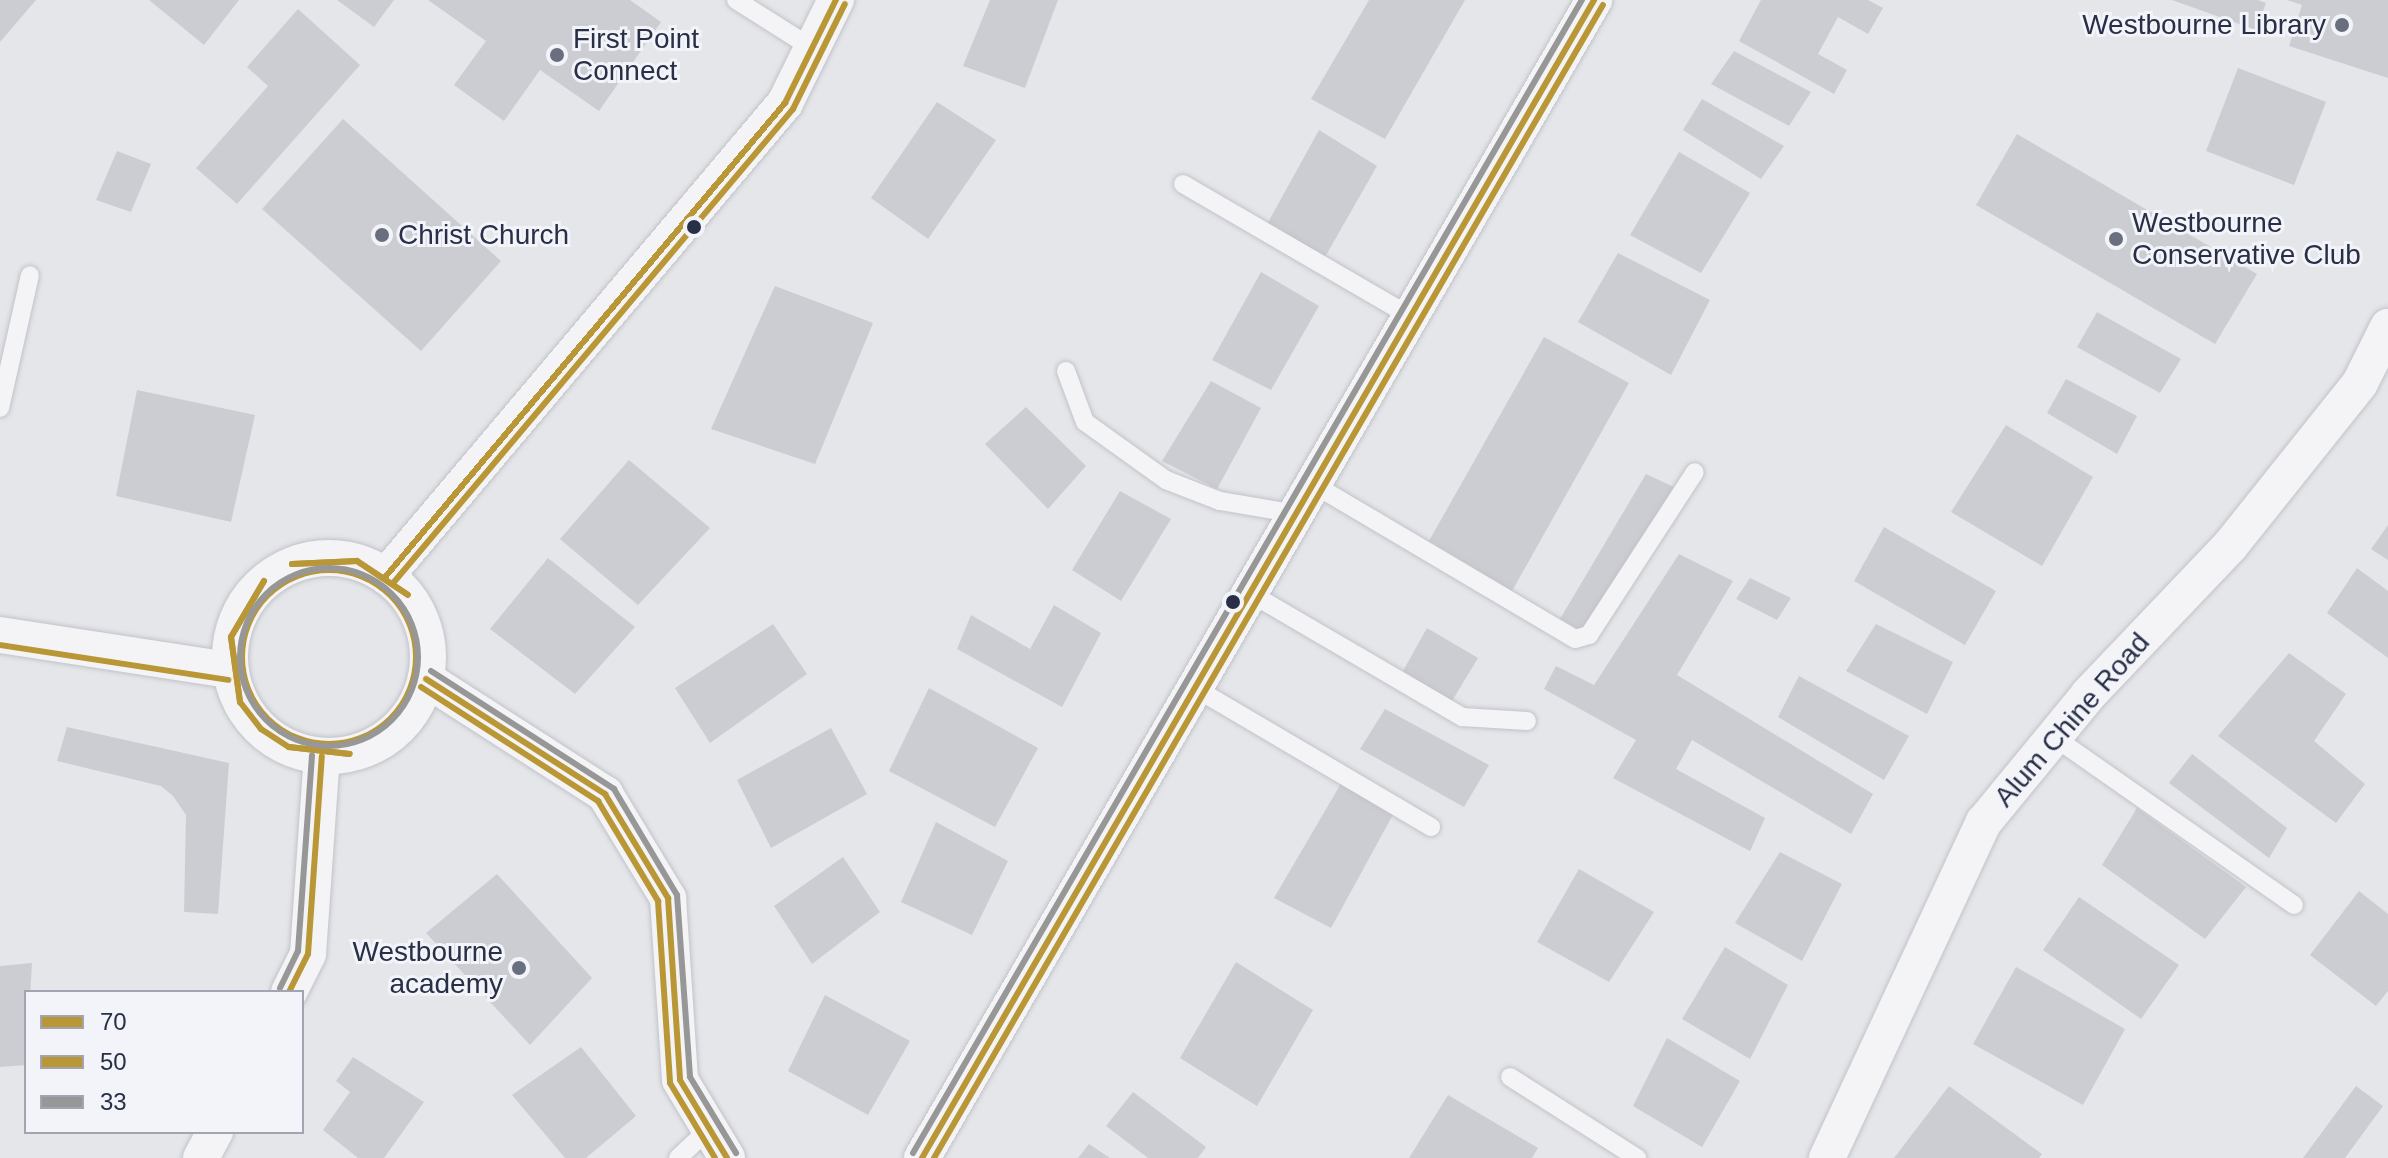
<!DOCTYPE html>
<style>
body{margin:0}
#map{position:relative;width:2388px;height:1158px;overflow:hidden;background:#e4e6ea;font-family:Helvetica,sans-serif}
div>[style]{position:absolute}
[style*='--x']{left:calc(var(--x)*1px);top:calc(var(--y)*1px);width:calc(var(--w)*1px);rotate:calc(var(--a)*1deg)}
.building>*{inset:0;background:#cccdd2}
.roads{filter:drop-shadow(0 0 2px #c1c3c8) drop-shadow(0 0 2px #c1c3c8)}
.service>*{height:18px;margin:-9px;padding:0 9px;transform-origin:9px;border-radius:9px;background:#f4f4f6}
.minor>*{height:36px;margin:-18px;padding:0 18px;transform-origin:18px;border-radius:18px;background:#f4f4f6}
.minor>.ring{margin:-18px;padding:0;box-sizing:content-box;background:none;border:36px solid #f4f4f6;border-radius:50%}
.bus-1>*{height:6px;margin:-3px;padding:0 3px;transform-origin:3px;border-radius:3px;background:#b99736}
.bus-2>*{height:6px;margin:-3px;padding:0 3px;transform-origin:3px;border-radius:3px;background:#b99736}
.bus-2>.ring{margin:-3px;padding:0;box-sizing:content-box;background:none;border:6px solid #b99736;border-radius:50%}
.bus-3>*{height:6px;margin:-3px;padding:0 3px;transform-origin:3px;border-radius:3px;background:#979798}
.bus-3>.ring{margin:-3px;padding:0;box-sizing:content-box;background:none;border:6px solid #979798;border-radius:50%}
.dots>*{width:22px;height:22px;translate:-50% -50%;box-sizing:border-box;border:4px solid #f2f4f9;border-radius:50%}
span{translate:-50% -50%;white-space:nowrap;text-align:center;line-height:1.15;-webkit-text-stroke:6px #f2f4f9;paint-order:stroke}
.poi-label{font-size:28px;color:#282f46}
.right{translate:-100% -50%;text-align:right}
.left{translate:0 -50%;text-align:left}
.street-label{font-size:28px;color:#282f46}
.legend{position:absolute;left:24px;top:990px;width:280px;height:144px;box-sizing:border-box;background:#f2f4f9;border:2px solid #a1a5b1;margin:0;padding:10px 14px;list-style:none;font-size:24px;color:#282f46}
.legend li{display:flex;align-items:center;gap:16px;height:40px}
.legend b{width:40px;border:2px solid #a1a5b1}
</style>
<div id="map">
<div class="building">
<i style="clip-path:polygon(0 0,36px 0,0 42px)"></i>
<i style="clip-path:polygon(149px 0,239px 0,204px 45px)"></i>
<i style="clip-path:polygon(337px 0,394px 0,374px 27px)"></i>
<i style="clip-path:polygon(428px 0,630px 0,661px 22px,599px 111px,540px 70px,504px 121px,454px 85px,486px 41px)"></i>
<i style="clip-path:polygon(990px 0,1058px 0,1025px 88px,963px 66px)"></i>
<i style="clip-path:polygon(1369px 0,1465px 0,1385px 139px,1311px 99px)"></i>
<i style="clip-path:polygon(1761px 0,1868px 0,1883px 8px,1868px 34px,1838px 17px,1818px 54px,1847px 70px,1834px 94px,1739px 41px)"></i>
<i style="clip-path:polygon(2172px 0,2258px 0,2266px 3px,2256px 30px)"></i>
<i style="clip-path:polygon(2388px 0,2388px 78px,2289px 46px,2302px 5px,2287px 0)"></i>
<i style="clip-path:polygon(298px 9px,360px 65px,237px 204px,196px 168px,268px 86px,247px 67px)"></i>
<i style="clip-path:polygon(1734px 51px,1811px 92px,1789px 126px,1711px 84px)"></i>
<i style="clip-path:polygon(2238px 68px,2326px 102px,2294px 185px,2206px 151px)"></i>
<i style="clip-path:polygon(1702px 99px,1784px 146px,1761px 179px,1683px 130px)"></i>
<i style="clip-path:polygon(937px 102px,996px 140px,928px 239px,871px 198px)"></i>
<i style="clip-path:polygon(343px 119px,501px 261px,421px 351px,262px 209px)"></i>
<i style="clip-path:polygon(1319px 130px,1377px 166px,1325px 257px,1266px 226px)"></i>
<i style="clip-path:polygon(2017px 134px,2257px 274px,2215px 344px,1976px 205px)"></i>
<i style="clip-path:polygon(117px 151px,151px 164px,131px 212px,96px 200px)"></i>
<i style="clip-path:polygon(1679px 152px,1750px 193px,1701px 273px,1630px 235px)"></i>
<i style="clip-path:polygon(1618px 253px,1710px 300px,1671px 375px,1578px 322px)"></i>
<i style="clip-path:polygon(1261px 272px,1319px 306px,1271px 390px,1212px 360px)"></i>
<i style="clip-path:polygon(775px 286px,873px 323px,815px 464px,711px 429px)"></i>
<i style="clip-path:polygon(2097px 312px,2181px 359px,2160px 393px,2077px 347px)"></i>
<i style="clip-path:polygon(1544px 337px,1629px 383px,1512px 591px,1429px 541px)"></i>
<i style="clip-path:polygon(2066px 379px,2137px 416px,2117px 454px,2047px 413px)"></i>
<i style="clip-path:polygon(1211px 381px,1261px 408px,1217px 489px,1162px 461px)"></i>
<i style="clip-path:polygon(137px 390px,255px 415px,231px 522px,116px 496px)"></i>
<i style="clip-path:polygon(1026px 407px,1086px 466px,1048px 509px,985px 444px)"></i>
<i style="clip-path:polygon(2006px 425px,2093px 477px,2042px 566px,1951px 512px)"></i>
<i style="clip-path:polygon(629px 460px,710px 528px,638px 605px,560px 539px)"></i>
<i style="clip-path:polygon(1646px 474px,1674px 487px,1583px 632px,1560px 619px)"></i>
<i style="clip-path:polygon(1120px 491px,1171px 519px,1121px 601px,1072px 570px)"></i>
<i style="clip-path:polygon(2388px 525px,2388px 560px,2371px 549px)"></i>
<i style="clip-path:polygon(1884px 527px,1996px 591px,1965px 645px,1854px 581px)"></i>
<i style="clip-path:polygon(1679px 554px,1733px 581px,1677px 675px,1873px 794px,1851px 834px,1692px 740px,1676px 769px,1765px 818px,1750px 851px,1613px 778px,1636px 740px,1544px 689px,1556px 666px,1594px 685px)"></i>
<i style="clip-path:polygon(548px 558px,635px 627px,575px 694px,490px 629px)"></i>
<i style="clip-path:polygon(2357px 568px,2388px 591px,2388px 658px,2327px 613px)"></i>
<i style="clip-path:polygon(1750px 578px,1791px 598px,1777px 620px,1736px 599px)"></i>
<i style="clip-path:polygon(1054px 605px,1101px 633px,1062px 707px,957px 649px,971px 615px,1030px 649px)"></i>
<i style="clip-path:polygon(773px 624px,807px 674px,710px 743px,675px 688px)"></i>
<i style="clip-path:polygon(1876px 624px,1953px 662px,1927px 714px,1846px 671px)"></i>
<i style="clip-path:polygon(1427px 628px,1478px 658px,1452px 701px,1403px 671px)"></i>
<i style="clip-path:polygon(2289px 653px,2346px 694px,2314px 741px,2365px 784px,2336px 823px,2218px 736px)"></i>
<i style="clip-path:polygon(1799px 676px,1909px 736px,1884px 780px,1778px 717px)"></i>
<i style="clip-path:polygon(929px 688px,1038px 748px,995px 827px,889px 771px)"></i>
<i style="clip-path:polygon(1385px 709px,1489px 765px,1464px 807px,1360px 749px)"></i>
<i style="clip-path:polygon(67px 727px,229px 763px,218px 914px,184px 912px,186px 815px,173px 796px,161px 786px,57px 761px)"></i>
<i style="clip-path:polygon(831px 728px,867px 794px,771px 848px,737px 780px)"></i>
<i style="clip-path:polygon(2192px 754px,2287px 828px,2269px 858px,2169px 783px)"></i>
<i style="clip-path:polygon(1343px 780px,1395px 811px,1331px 928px,1274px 898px)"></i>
<i style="clip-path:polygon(2137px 808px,2246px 887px,2205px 939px,2102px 865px)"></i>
<i style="clip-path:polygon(936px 822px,1008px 861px,972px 935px,901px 902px)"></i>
<i style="clip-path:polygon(1780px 852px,1842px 884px,1802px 961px,1735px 923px)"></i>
<i style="clip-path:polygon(843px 857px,880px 912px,812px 964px,774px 906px)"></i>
<i style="clip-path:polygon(1579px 869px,1654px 912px,1609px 982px,1537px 942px)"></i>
<i style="clip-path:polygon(497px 874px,592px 978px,530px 1045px,426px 933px)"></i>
<i style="clip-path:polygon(2359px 891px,2388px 914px,2388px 991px,2376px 1006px,2310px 955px)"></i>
<i style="clip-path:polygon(2079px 897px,2179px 965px,2141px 1019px,2043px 950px)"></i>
<i style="clip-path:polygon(1725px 947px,1788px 985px,1750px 1059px,1682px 1019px)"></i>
<i style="clip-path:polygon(1236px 962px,1313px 1010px,1257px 1106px,1180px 1058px)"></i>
<i style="clip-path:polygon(32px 963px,26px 1065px,0 1067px,0 966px)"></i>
<i style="clip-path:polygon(2016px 967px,2125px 1029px,2083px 1105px,1973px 1044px)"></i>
<i style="clip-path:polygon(825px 995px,910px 1041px,868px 1115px,788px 1071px)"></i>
<i style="clip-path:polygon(1667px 1038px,1740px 1081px,1702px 1147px,1633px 1106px)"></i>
<i style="clip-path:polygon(581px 1047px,636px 1116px,586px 1158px,565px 1158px,512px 1095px)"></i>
<i style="clip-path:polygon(353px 1057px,424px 1102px,384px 1158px,358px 1158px,323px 1130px,350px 1092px,336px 1081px)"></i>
<i style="clip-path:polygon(1949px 1086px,2042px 1154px,2039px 1158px,1894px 1158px)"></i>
<i style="clip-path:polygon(2356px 1086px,2383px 1106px,2345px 1158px,2303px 1158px)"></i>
<i style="clip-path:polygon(1133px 1092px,1206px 1147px,1198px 1158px,1148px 1158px,1106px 1126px)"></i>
<i style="clip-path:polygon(1448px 1095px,1538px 1148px,1532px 1158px,1409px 1158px)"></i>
<i style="clip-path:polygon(1089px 1144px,1110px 1158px,1078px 1158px)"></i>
</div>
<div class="roads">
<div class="service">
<i style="--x:736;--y:0;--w:90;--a:32.3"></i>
<i style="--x:1183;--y:184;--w:263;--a:30.2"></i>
<i style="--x:1066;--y:371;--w:54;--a:69.6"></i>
<i style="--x:1085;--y:422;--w:100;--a:35.6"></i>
<i style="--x:1166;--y:480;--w:58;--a:21.3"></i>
<i style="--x:1220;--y:501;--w:77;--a:9.7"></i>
<i style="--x:0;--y:408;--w:136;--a:-77.3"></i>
<i style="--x:1313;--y:484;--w:304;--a:30.6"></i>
<i style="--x:1575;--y:639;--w:15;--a:-16"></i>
<i style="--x:1589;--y:635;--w:194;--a:-57"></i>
<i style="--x:1250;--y:593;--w:246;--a:30.3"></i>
<i style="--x:1462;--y:717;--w:65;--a:3.5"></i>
<i style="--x:1195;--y:688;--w:274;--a:30.5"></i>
<i style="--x:2054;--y:737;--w:293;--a:35"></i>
<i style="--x:1510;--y:1077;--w:151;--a:32.5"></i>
<i style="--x:678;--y:1158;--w:42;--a:-43.1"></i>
</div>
<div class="minor">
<i class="ring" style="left:230px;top:558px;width:162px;height:162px"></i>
<i style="--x:386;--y:576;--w:619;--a:-49.85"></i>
<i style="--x:785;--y:103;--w:115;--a:-63.7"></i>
<i style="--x:0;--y:635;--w:233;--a:8.7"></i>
<i style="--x:426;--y:679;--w:213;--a:32.7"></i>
<i style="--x:605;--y:794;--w:122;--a:58.8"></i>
<i style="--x:668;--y:898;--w:182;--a:86.2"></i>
<i style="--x:680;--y:1080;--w:91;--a:58.9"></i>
<i style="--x:289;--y:992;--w:42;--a:-63.4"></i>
<i style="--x:308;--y:954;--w:198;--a:-86"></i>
<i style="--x:201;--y:1158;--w:30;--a:-62"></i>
<i style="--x:922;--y:1158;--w:1339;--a:-59.87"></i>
<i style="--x:1827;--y:1158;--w:371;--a:-65"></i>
<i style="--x:1984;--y:822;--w:166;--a:-50.6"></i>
<i style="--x:2089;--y:694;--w:204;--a:-46.4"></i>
<i style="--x:2230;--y:546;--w:208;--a:-51.4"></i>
<i style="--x:2360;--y:383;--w:63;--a:-63.4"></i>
</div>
</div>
<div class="bus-1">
<i style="--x:357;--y:561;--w:61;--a:33.7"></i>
<i style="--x:357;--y:561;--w:61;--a:33.7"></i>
<i style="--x:292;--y:564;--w:65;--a:-2.6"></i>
<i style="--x:292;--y:564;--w:65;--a:-2.6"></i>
<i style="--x:386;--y:576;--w:619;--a:-49.85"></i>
<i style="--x:785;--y:103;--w:115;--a:-63.7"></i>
<i style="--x:231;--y:637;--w:66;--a:82.1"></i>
<i style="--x:231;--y:637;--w:66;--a:82.1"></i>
<i style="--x:231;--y:637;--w:65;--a:-59.5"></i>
<i style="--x:231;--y:637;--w:65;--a:-59.5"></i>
<i style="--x:426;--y:679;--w:213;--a:32.7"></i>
<i style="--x:605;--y:794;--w:122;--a:58.8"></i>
<i style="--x:668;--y:898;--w:182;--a:86.2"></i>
<i style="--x:680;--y:1080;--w:91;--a:58.9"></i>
<i style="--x:240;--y:702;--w:34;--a:52"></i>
<i style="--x:261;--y:729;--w:33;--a:33"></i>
<i style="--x:289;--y:747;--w:61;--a:6.5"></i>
<i style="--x:289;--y:747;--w:61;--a:6.5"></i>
<i style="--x:289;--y:992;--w:42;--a:-63.4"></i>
<i style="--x:308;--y:954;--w:198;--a:-86"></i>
<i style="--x:922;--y:1158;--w:1339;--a:-59.87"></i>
</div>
<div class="bus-2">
<i class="ring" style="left:242px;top:570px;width:168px;height:168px"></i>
<i style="--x:394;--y:582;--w:619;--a:-49.85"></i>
<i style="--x:793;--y:109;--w:117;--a:-63.7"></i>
<i style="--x:0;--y:645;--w:231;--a:8.7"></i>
<i style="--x:421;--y:687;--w:211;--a:32.8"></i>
<i style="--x:598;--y:801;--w:117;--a:59"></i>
<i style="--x:658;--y:901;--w:182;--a:86.2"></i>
<i style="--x:670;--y:1083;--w:87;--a:59"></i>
<i style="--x:934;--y:1158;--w:1333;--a:-59.88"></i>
</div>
<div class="bus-3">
<i class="ring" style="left:240px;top:568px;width:172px;height:172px"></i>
<i style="--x:431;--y:671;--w:218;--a:32.8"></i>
<i style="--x:614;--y:789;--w:123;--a:59.3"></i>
<i style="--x:677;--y:895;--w:182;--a:85.9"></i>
<i style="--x:690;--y:1077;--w:89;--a:58.8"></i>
<i style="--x:280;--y:988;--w:41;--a:-64.1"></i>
<i style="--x:298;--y:951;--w:196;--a:-85.9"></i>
<i style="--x:913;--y:1153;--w:1333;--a:-59.88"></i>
</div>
<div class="dots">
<i style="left:2342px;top:25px;background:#6a6f7f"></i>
<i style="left:557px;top:55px;background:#6a6f7f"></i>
<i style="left:694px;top:227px;background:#282f46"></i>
<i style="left:382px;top:235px;background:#6a6f7f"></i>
<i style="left:2116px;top:239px;background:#6a6f7f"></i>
<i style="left:1233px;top:602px;background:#282f46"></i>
<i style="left:519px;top:968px;background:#6a6f7f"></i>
</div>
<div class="poi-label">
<span class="right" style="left:2326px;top:25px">Westbourne Library</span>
<span class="left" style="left:573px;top:55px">First Point<br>Connect</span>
<span class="left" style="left:2132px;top:239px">Westbourne<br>Conservative Club</span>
<span class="left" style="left:398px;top:235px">Christ Church</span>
<span class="right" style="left:503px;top:968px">Westbourne<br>academy</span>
</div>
<div class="street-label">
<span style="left:2072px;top:720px;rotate:-49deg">Alum Chine Road</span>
</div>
<ul class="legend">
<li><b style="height:10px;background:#b99736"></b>70</li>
<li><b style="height:10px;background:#b99736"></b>50</li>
<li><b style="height:10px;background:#979798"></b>33</li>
</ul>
</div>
